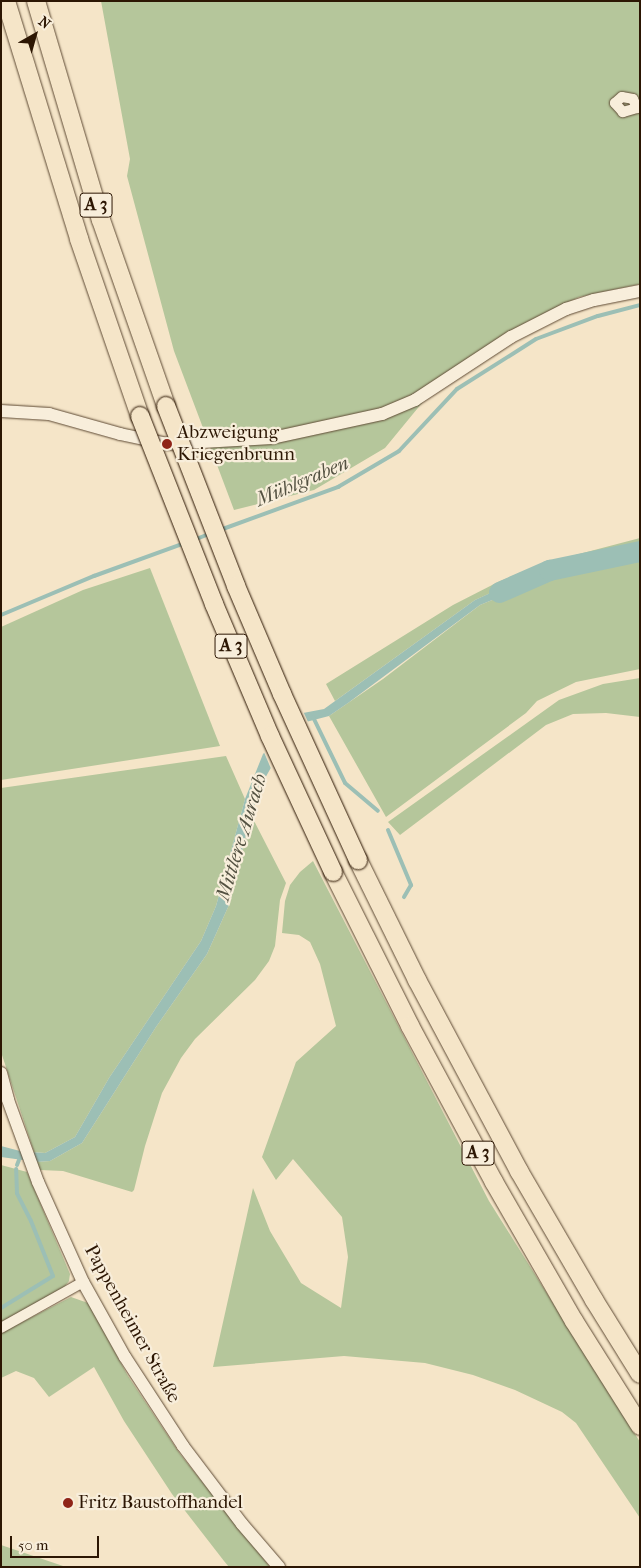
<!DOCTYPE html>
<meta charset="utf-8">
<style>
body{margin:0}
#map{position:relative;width:641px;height:1568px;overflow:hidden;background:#f5e5c8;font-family:"IM FELL French Canon",serif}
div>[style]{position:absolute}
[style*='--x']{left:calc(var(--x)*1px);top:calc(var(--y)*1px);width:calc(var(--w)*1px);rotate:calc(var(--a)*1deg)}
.green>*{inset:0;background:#b5c69b}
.water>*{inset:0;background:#9cbfb5}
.pier>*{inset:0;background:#f5e5c8}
.stream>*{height:4px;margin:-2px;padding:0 2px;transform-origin:2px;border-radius:2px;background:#9cbfb5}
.river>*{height:21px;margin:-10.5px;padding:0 10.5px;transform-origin:10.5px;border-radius:10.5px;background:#9cbfb5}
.roads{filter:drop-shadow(0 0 1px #5e4a34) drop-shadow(0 0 1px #5e4a34)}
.minor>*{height:10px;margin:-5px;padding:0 5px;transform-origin:5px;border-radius:5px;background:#f8eedb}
.tertiary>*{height:12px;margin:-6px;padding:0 6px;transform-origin:6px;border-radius:6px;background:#f8eedb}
.motorway>*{height:18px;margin:-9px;padding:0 9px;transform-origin:9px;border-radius:9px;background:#f5e5c8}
.bridges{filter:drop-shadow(0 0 1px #2c1603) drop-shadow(0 0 1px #2c1603)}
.motorway-bridge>*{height:18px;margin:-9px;padding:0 9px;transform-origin:9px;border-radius:9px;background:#f5e5c8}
.dots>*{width:14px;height:14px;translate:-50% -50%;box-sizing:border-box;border:2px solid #f8eedb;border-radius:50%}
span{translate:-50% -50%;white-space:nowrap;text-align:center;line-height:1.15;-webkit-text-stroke:4.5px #f8eedb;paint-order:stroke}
.shield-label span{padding:1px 4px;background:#f8eedb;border:1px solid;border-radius:4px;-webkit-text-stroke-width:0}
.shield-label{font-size:18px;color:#2c1603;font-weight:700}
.poi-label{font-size:19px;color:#2c1603}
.left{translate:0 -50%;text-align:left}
.street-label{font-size:19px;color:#2c1603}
.water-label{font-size:20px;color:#535141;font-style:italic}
.frame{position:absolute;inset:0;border:2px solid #2c1603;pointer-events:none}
.north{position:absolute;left:10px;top:10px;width:50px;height:50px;-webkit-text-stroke:4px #f8eedb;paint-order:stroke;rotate:38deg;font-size:14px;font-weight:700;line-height:20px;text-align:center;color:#2c1603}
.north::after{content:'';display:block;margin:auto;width:18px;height:22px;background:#2c1603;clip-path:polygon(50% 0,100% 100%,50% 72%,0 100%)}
.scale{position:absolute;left:10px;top:1536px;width:89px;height:22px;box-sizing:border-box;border:2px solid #2c1603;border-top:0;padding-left:6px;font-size:15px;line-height:18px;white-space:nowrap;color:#2c1603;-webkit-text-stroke:4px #f8eedb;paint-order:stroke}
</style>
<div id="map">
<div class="green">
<i style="clip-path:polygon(101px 1px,640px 1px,640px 284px,579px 297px,527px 322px,445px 375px,385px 448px,314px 490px,234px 510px,174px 351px,127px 176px,130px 159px)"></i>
<i style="clip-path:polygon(640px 538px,640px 669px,576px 682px,537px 701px,526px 713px,386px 817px,329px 716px,383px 679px,480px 605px,527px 586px,524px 578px,475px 600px,335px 701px,326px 684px,453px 605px,498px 582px,541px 564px)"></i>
<i style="clip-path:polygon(150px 568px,220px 746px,1px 780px,1px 627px,83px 590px)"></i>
<i style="clip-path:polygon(640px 678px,640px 717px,606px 713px,573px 714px,546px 725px,400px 835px,388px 822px,559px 700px,603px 684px)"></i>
<i style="clip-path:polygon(226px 756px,245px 799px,216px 906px,201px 941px,109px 1078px,75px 1137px,45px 1153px,34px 1152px,1px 1052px,1px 788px)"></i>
<i style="clip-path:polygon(251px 815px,286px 883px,280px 900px,275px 946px,269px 961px,255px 980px,195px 1039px,181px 1058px,162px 1093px,145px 1146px,134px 1190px,132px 1192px,63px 1171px,40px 1170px,37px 1162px,50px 1161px,82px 1143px,156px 1027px,207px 954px,229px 905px)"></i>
<i style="clip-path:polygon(313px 861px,489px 1201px,640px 1442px,640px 1518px,576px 1423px,562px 1412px,515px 1390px,473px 1375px,425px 1363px,344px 1356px,213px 1367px,253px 1188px,270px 1231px,301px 1283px,341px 1308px,348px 1257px,342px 1217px,293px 1159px,276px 1180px,262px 1157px,296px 1062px,336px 1026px,320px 964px,310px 942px,299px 935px,282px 933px,285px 901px,290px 885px,300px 872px)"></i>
<i style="clip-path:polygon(1px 1165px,27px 1172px,70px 1274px,69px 1281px,62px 1290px,1px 1322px)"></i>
<i style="clip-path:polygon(71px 1297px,88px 1303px,128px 1376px,180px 1454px,270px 1567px,229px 1567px,224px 1561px,172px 1494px,124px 1421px,94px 1367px,49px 1397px,34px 1378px,16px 1371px,1px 1378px,1px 1333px)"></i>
<i style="clip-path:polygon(1px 1545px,66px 1567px,1px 1567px)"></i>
</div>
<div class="water">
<i style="clip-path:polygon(523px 578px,527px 586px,480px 605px,348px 703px,329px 716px,306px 722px,281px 750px,264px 780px,251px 815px,229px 905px,207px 954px,156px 1027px,82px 1143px,50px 1161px,37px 1162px,1px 1157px,1px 1146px,20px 1151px,45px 1153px,75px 1137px,109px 1078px,201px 941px,216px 906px,245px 799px,263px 754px,303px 713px,324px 709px,475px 600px)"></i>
</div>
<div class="pier">
<i style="clip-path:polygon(303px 711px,309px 724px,283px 751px,272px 771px,263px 750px)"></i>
</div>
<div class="stream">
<i style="--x:220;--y:530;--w:126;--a:-20"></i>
<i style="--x:338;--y:487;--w:71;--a:-30.5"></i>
<i style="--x:399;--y:451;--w:85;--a:-46.9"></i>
<i style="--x:457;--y:389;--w:93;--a:-32.3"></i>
<i style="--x:536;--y:339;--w:66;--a:-20.4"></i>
<i style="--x:598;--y:316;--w:43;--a:-14.7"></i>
<i style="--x:194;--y:540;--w:18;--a:-22"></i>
<i style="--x:1;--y:615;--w:101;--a:-22.8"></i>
<i style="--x:94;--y:576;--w:97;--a:-19.9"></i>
<i style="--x:313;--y:717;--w:73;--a:64.1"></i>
<i style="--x:345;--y:783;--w:43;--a:40.3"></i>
<i style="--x:388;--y:830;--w:60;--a:67.3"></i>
<i style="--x:411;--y:885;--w:14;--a:120"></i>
<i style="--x:17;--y:1165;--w:5;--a:-68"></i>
<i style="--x:1;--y:1308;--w:61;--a:-31.6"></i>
<i style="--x:53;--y:1276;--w:59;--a:-111.8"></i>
<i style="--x:31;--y:1221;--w:31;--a:-117"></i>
<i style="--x:17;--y:1193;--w:24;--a:-92"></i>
</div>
<div class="river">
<i style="--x:499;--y:592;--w:55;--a:-23.7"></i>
<i style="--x:549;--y:570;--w:93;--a:-11.8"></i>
</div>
<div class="roads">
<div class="minor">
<i style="--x:622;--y:97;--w:11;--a:10"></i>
<i style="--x:633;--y:99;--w:10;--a:66"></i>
<i style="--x:637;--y:108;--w:15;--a:164"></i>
<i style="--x:623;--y:112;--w:12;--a:-132"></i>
<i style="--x:615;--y:103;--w:9;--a:-41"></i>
<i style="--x:1;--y:1328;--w:94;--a:-29.3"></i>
</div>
<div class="tertiary">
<i style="--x:1;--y:411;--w:48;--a:3.6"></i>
<i style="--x:49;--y:414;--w:74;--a:15.7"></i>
<i style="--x:120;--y:434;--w:48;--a:12"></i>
<i style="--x:167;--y:444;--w:105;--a:-3.3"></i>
<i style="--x:272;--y:438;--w:113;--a:-12.3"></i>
<i style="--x:382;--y:414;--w:36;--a:-23"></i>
<i style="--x:415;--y:400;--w:115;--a:-33.3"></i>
<i style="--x:511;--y:337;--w:62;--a:-27"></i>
<i style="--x:566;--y:309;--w:29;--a:-18"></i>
<i style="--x:594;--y:300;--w:47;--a:-11.1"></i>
<i style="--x:1;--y:1073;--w:28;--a:75"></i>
<i style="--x:8;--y:1100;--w:87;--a:69.9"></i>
<i style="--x:38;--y:1182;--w:110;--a:65.8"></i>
<i style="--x:83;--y:1282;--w:86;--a:60.8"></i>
<i style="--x:125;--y:1357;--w:106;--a:56.9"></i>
<i style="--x:183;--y:1446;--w:98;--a:52.9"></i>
<i style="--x:242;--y:1524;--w:57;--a:49.3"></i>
</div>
<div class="motorway">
<i style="--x:6;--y:1;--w:249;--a:72.9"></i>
<i style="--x:79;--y:239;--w:187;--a:71"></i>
<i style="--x:36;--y:1;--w:228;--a:73.5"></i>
<i style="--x:101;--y:220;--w:197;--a:70.7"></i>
<i style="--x:358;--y:860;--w:134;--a:63.8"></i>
<i style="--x:417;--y:980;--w:217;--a:61.9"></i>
<i style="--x:519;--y:1171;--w:149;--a:59.8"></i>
<i style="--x:594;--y:1300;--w:87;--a:58.1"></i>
<i style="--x:333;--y:872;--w:172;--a:63.4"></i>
<i style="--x:410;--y:1026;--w:177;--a:61.7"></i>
<i style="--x:494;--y:1182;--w:160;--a:60.1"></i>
<i style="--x:574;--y:1321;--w:124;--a:57.8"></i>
</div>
</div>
<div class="bridges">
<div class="motorway-bridge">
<i style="--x:166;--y:406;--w:193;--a:68.7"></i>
<i style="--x:236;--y:586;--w:117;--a:66.9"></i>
<i style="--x:282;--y:694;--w:183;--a:65.4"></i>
<i style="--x:140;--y:416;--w:202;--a:68.5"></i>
<i style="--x:214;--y:604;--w:143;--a:67"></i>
<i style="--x:270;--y:736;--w:150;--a:65.1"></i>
</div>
</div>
<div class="dots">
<i style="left:167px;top:444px;background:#8f2418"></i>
<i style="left:68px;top:1503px;background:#8f2418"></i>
</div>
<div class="shield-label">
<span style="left:96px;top:205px">A 3</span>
<span style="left:231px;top:646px">A 3</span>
<span style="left:478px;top:1153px">A 3</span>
</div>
<div class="poi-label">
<span class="left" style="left:177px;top:444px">Abzweigung<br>Kriegenbrunn</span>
<span class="left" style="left:78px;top:1503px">Fritz Baustoffhandel</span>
</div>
<div class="street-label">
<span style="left:132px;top:1324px;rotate:61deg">Pappenheimer Straße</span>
</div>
<div class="water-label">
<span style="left:302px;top:481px;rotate:-23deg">Mühlgraben</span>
<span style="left:241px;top:837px;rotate:-73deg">Mittlere Aurach</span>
</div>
<div class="frame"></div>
<div class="north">N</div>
<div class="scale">50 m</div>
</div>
